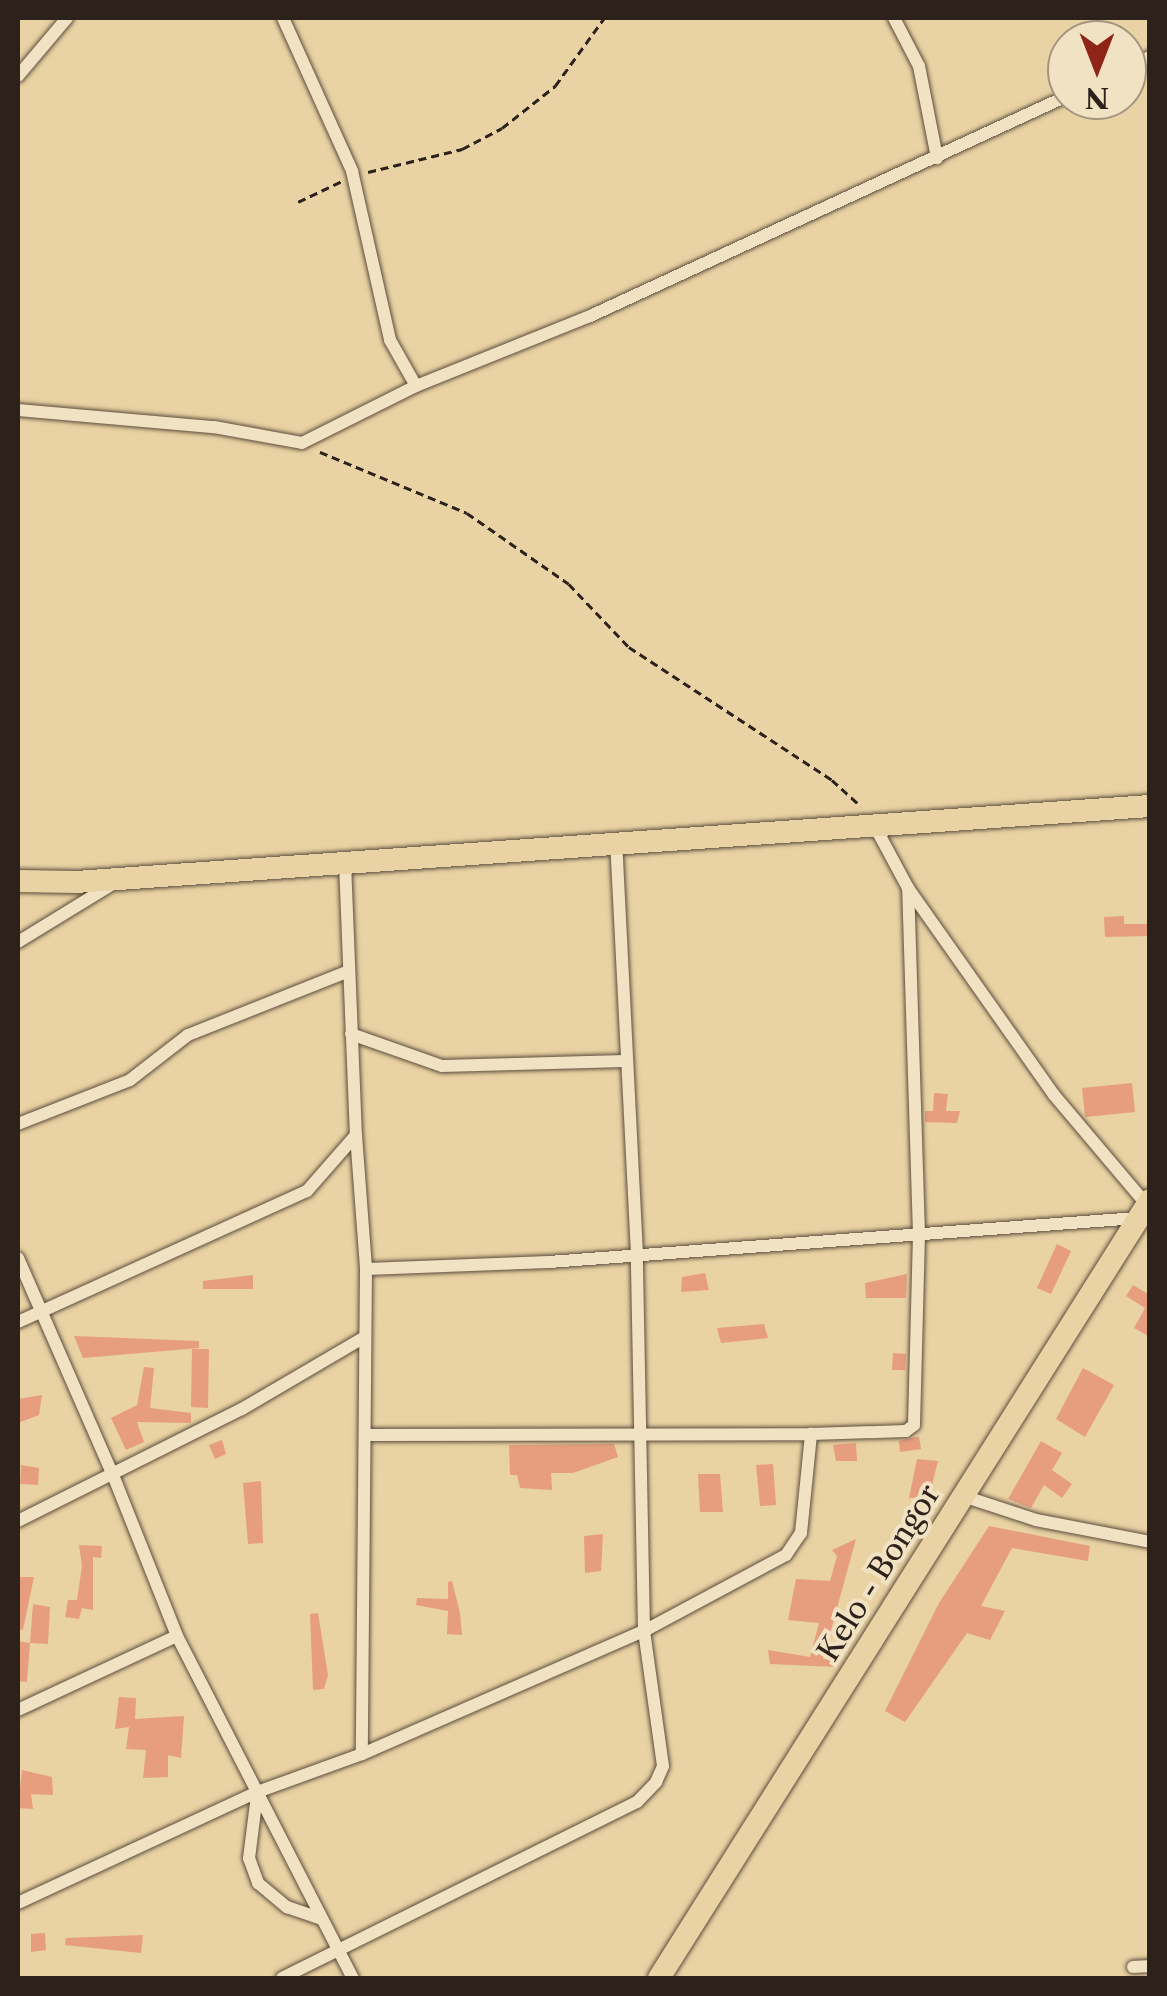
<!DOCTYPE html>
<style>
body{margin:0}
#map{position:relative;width:1167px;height:1996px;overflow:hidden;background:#e9d2a3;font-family:"Libre Caslon Text",serif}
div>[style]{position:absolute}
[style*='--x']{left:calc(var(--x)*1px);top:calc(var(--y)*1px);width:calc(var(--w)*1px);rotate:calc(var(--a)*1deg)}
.building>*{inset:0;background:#e69e7f}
.path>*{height:2.5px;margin-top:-1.25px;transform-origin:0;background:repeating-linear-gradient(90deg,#2d211c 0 8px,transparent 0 13px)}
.roads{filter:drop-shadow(0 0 2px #5c4d3e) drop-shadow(0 0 2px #5c4d3e)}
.minor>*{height:12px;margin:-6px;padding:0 6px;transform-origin:6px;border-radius:6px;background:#f1e2c3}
.trunk>*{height:22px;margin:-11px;padding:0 11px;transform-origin:11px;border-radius:11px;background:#e9d2a3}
span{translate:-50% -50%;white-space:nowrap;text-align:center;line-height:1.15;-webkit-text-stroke:8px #f1e2c3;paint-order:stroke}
.street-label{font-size:30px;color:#2d211c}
.frame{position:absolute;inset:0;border:20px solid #2d211c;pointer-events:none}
.north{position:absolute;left:1047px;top:20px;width:100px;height:100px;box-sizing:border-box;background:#f1e2c3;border:2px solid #a39580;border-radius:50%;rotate:180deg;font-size:28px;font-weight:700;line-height:40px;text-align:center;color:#2d211c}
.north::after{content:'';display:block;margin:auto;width:35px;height:45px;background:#8f2418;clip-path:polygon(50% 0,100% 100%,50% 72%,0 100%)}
</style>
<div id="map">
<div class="building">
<i style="clip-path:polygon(1124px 916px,1124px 924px,1150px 924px,1150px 936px,1105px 937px,1104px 917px)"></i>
<i style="clip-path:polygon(1132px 1083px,1135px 1112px,1085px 1117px,1082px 1088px)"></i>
<i style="clip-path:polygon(934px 1093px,948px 1094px,946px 1111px,960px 1111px,957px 1123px,925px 1122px,925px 1111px,933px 1111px)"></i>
<i style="clip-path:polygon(1057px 1244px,1071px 1251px,1051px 1294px,1037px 1288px)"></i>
<i style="clip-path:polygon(705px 1273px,709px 1290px,681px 1292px,682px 1277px)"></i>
<i style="clip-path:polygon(907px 1274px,906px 1298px,866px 1298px,865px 1283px)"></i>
<i style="clip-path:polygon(253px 1275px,253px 1289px,203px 1289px,203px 1281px)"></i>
<i style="clip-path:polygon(1133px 1285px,1150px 1295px,1150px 1337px,1134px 1328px,1145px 1308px,1126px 1296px)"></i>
<i style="clip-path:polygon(764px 1324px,768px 1338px,721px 1343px,717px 1328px)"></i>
<i style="clip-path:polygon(74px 1336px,199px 1341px,199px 1348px,83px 1358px)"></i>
<i style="clip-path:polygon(192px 1349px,209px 1349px,208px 1408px,191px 1407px)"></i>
<i style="clip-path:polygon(893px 1353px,906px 1354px,905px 1370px,892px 1370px)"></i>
<i style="clip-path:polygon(144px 1367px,154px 1368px,150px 1408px,191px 1413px,191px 1423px,137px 1422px,144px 1442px,126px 1450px,111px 1418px,137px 1405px)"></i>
<i style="clip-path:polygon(1083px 1368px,1114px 1385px,1085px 1437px,1056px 1419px)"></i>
<i style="clip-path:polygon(42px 1395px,39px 1415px,18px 1423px,18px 1399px)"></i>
<i style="clip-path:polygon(915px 1437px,919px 1437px,921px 1449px,900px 1452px,899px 1441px)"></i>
<i style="clip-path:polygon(222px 1440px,226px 1454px,215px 1459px,209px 1445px)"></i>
<i style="clip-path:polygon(1041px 1441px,1062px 1453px,1052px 1470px,1072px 1484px,1062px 1498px,1044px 1485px,1031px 1508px,1008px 1499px)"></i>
<i style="clip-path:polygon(856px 1443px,857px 1461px,836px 1461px,833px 1445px)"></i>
<i style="clip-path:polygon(614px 1444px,618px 1457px,573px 1473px,551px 1473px,552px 1490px,520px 1488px,517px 1475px,510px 1475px,509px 1445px)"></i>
<i style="clip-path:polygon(917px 1459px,938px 1461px,929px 1497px,909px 1498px)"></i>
<i style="clip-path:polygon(773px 1464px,776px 1505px,760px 1506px,756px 1465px)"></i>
<i style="clip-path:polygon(21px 1465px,39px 1468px,38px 1485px,20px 1484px)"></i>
<i style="clip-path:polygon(698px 1474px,720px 1474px,723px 1512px,700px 1512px)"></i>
<i style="clip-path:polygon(261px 1481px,263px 1543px,248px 1544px,243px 1483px)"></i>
<i style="clip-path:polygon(989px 1526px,1090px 1546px,1088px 1561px,1012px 1548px,981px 1606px,1005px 1611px,990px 1640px,967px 1633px,905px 1722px,885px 1711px,939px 1603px)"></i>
<i style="clip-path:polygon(603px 1534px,601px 1571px,585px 1573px,584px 1536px)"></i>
<i style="clip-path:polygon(856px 1539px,823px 1659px,840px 1661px,837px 1667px,770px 1664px,768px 1650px,810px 1657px,819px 1623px,788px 1620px,796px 1579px,830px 1581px,837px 1556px,832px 1550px)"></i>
<i style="clip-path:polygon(79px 1545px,102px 1546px,101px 1558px,93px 1557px,93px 1610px,82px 1608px,79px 1619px,65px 1617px,68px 1600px,77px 1600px,82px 1566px)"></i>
<i style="clip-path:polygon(18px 1577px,34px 1577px,23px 1630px,18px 1629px)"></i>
<i style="clip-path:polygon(452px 1581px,460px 1613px,462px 1635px,447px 1634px,448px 1611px,416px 1605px,417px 1598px,448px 1599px,448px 1582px)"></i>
<i style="clip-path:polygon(33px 1604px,50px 1607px,48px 1644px,30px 1643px)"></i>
<i style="clip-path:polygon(318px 1613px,328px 1675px,324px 1689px,313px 1690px,310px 1614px)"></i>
<i style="clip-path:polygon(18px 1641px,30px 1643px,27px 1682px,18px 1681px)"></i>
<i style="clip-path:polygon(119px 1697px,136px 1698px,135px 1719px,184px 1716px,181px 1758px,168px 1755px,168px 1777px,143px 1778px,146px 1750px,126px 1749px,129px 1727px,115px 1729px)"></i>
<i style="clip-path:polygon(22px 1770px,52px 1777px,53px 1795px,31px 1794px,33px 1809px,18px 1808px)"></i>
<i style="clip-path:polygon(45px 1933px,46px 1950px,31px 1952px,31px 1934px)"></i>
<i style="clip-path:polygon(143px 1935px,141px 1953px,65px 1945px,66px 1938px)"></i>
</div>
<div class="path">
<i style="--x:368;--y:172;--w:97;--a:-13.7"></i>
<i style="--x:462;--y:149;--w:45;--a:-27.7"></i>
<i style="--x:502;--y:128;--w:68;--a:-38.4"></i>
<i style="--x:555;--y:86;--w:84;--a:-54.2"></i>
<i style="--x:298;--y:202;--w:49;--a:-25.5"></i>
<i style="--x:320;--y:452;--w:159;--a:22.5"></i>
<i style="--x:467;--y:513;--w:124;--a:34.8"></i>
<i style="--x:569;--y:584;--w:87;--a:46.4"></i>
<i style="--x:629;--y:647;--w:243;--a:33.2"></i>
<i style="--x:832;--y:780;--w:39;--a:42"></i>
</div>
<div class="roads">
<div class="minor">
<i style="--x:283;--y:18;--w:168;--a:65.7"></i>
<i style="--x:352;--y:171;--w:173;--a:77.3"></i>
<i style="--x:390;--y:340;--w:53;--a:60.5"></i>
<i style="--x:894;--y:18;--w:54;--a:62.5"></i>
<i style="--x:919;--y:66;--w:94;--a:78.9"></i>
<i style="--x:1127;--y:68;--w:25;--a:-26"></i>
<i style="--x:18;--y:76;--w:76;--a:-49.8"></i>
<i style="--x:18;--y:410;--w:197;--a:5"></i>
<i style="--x:214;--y:427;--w:89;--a:10.3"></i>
<i style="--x:302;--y:443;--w:127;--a:-26.6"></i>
<i style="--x:416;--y:386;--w:185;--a:-21.9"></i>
<i style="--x:588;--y:317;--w:528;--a:-24.77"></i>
<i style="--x:873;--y:823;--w:74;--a:61.7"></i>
<i style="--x:908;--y:888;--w:253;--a:54.8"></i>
<i style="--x:1054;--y:1095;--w:144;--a:49.8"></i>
<i style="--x:345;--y:863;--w:272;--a:87.7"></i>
<i style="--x:356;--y:1135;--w:134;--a:85.7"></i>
<i style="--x:366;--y:1269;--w:485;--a:90.5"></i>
<i style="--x:18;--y:942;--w:115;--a:-31.5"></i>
<i style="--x:351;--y:1034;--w:96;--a:19.4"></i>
<i style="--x:442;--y:1066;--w:183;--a:-1.6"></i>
<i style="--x:18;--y:1124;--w:120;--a:-21.4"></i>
<i style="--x:130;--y:1080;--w:73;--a:-37.8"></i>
<i style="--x:188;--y:1035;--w:173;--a:-21.7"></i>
<i style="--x:18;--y:1258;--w:237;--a:66.4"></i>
<i style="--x:113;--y:1475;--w:173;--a:68.3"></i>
<i style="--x:177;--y:1636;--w:385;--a:62.8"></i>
<i style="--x:366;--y:1269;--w:183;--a:-2.2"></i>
<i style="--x:549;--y:1262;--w:590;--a:-4.28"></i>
<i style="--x:18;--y:1322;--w:317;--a:-24.4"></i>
<i style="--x:307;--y:1191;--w:74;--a:-48.8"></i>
<i style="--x:367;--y:1435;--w:444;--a:-0.1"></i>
<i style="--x:811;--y:1434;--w:95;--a:-1.8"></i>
<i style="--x:906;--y:1431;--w:10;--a:-37"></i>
<i style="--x:914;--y:1425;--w:191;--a:-88.5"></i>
<i style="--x:919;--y:1234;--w:346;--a:-91.8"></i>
<i style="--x:963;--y:1496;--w:77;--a:18.2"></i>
<i style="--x:1036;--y:1520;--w:116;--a:10.9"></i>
<i style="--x:18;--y:1521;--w:250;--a:-26.6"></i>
<i style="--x:242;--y:1409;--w:140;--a:-30.4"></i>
<i style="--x:18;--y:1710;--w:175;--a:-25"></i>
<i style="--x:257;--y:1795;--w:64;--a:97.2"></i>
<i style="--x:249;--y:1858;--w:27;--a:70"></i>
<i style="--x:258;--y:1883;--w:38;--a:40"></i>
<i style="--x:287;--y:1907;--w:37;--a:19"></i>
<i style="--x:18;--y:1903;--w:264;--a:-24.9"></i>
<i style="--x:257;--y:1792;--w:112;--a:-19.9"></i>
<i style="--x:362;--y:1754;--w:308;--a:-23.6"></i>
<i style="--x:644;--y:1631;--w:161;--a:-28.2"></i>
<i style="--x:786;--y:1555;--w:27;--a:-56"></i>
<i style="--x:801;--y:1533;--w:100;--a:-84.2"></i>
<i style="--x:1133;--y:1967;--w:17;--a:-3"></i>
<i style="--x:282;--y:1978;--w:396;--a:-26.4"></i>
<i style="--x:637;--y:1802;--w:28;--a:-46"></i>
<i style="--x:656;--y:1782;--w:17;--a:-66"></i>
<i style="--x:663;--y:1766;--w:136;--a:-98"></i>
<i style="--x:644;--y:1631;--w:377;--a:-91.1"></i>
<i style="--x:637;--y:1254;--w:412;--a:-92.9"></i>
</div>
<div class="trunk">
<i style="--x:18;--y:881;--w:58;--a:1"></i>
<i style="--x:76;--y:882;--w:1077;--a:-4.05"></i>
<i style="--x:659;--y:1978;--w:920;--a:-57.74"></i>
</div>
</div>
<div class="street-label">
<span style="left:879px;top:1573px;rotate:-58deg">Kelo - Bongor</span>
</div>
<div class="frame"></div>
<div class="north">N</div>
</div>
